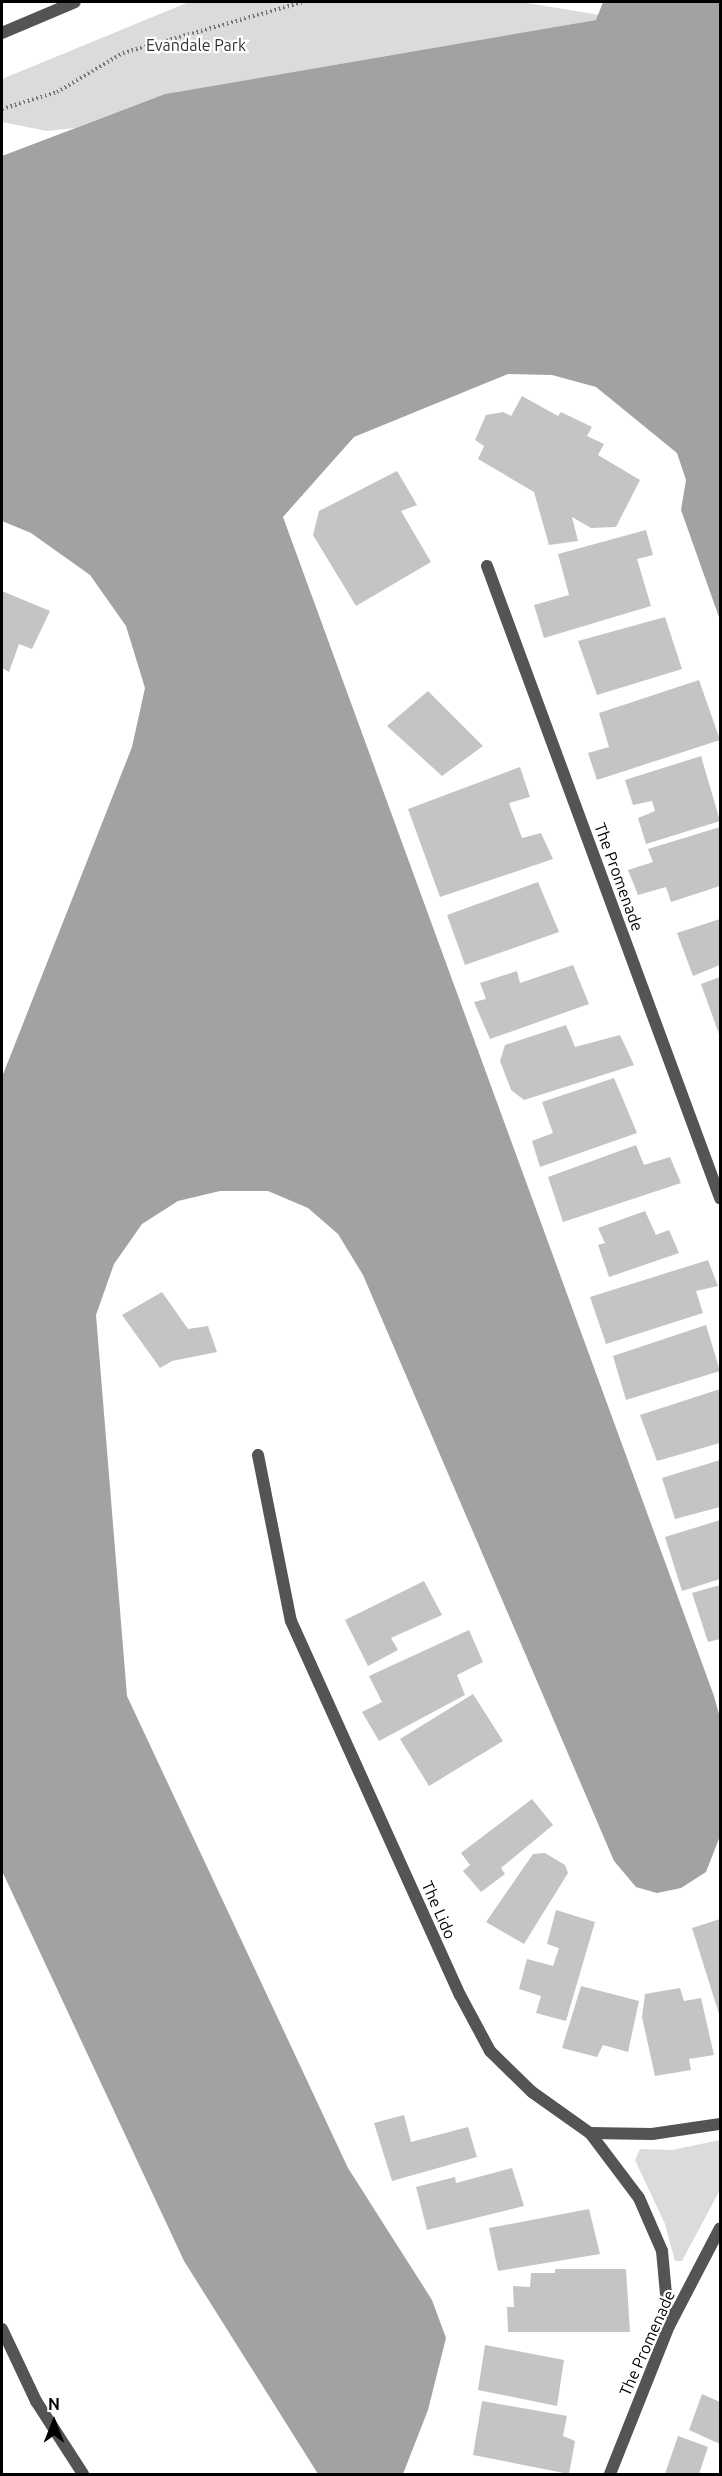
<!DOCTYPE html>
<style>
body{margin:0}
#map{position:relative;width:722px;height:2476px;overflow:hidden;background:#fff;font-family:Ubuntu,sans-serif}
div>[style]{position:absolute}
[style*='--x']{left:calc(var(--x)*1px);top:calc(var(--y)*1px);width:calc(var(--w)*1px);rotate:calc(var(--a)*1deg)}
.green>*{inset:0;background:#dbdbdb}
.water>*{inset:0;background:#a2a2a2}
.building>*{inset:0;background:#c4c4c4}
.path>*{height:4px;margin-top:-2px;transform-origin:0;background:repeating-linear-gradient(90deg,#767676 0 1.5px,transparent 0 4.5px)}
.street>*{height:12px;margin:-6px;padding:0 6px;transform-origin:6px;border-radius:6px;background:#545454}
span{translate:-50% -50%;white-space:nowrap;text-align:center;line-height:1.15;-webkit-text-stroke:4.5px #fff;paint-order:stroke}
.park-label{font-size:16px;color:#323232}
.street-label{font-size:16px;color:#000}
.frame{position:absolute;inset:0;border:3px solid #000;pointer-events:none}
.north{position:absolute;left:24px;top:2392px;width:60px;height:60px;-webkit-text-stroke:4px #fff;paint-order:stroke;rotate:0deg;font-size:16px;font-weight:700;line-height:24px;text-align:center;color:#000}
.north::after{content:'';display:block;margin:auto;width:21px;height:27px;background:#000;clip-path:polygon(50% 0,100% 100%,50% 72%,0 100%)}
</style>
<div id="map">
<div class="green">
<i style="clip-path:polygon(189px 2px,521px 2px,600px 15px,596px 20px,165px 94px,75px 128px,47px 131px,2px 122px,2px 79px)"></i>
<i style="clip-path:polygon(720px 2140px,720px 2190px,682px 2261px,675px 2261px,665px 2224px,635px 2160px,640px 2149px,672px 2150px)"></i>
</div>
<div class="water">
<i style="clip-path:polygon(603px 2px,720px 2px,720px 620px,681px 510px,686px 480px,677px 453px,596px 387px,552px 375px,508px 374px,354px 437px,283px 517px,714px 1696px,720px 1718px,720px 1836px,706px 1872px,681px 1888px,657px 1893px,636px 1887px,614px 1861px,363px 1275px,338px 1234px,308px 1208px,268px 1191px,220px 1191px,178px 1201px,142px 1224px,114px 1264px,96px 1315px,127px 1696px,348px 2168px,432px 2300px,446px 2338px,428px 2410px,403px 2474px,318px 2474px,184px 2261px,2px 1871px,2px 1077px,132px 747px,145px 688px,126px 626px,90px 575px,31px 533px,2px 521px,2px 156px,165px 94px,596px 20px)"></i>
</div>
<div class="building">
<i style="clip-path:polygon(522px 396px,558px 416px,561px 412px,592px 427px,587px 436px,604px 444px,598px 455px,640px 480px,616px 527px,591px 528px,572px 517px,578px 541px,549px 545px,534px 492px,478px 459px,484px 446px,475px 440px,486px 415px,503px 412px,511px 416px)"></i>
<i style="clip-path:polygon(397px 471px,417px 505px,401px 511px,431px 562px,356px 606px,313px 535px,319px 511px)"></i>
<i style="clip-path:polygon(646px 530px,653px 555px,637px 559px,651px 606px,544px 638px,534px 605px,569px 595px,558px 554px)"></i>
<i style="clip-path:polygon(2px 591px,50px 611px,32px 649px,19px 644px,9px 672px,2px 668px)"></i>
<i style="clip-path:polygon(665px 617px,682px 669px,597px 695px,578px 641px)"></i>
<i style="clip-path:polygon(699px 680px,720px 740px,597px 780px,588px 753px,609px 747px,599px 713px)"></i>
<i style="clip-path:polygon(428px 691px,483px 746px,442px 776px,387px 726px)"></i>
<i style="clip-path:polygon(701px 756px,720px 821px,646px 844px,638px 818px,655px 811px,652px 801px,633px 805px,625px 780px)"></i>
<i style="clip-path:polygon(520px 767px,530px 797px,509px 803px,522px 838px,541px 833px,553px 859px,440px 897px,408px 809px)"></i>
<i style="clip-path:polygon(720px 827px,720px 886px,671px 902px,666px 887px,638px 895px,628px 870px,653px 862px,648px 849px)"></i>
<i style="clip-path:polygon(538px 882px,559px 932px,465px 965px,447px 915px)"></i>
<i style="clip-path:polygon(720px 919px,720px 965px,693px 976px,677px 933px)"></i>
<i style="clip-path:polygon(573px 965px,589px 1004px,490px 1039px,474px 1002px,486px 999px,480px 983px,517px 971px,520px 983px)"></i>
<i style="clip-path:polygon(720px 977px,720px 1037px,701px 984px)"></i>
<i style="clip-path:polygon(566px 1025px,575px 1047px,620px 1035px,634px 1065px,524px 1100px,511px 1090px,500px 1061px,505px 1045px)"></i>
<i style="clip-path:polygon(614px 1078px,637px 1133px,540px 1167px,532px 1141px,553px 1133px,542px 1102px)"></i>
<i style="clip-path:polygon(636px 1145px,644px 1165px,670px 1157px,681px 1183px,563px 1222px,548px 1177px)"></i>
<i style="clip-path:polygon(645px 1211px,656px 1235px,669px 1230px,679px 1253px,609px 1277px,598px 1245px,605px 1243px,598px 1228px)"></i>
<i style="clip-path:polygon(708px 1260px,718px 1286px,696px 1291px,703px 1313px,606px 1344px,590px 1297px)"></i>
<i style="clip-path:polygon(162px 1292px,188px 1329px,208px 1326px,217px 1352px,172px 1361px,160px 1368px,122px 1315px)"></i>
<i style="clip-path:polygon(706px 1325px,720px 1371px,626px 1400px,613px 1356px)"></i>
<i style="clip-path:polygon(720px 1389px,720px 1443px,657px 1461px,640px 1415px)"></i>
<i style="clip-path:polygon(720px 1460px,720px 1507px,675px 1519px,662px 1478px)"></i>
<i style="clip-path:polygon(720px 1520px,720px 1579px,682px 1591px,665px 1537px)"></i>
<i style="clip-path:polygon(424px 1581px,442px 1615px,391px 1638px,398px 1650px,368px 1666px,345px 1620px)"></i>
<i style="clip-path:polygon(720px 1585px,720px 1639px,708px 1642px,692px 1593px)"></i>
<i style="clip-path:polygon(469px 1630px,483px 1662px,457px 1675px,465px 1695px,379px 1741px,362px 1712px,382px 1702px,369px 1676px)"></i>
<i style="clip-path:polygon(473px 1694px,503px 1741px,429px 1786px,400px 1739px)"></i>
<i style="clip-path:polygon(532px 1799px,553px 1825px,501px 1868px,505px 1874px,481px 1892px,463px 1871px,470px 1865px,461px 1853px)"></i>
<i style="clip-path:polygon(545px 1853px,565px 1865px,568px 1873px,524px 1944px,486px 1922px,533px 1854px)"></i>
<i style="clip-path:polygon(556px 1910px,595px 1922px,566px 2021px,536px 2013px,541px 1996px,519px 1989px,527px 1959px,553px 1966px,559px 1948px,547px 1944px)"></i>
<i style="clip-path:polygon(720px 1919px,720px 2017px,692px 1928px)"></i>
<i style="clip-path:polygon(581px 1986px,639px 2001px,628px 2052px,603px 2045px,597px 2057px,562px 2048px)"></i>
<i style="clip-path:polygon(680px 1988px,684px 2001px,701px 1998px,714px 2055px,689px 2059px,691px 2070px,655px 2076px,642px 2017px,645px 1994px)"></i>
<i style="clip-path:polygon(404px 2115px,411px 2142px,468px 2127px,477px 2157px,392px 2181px,374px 2123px)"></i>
<i style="clip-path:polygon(512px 2168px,524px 2206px,427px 2230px,416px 2187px,455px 2177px,456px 2183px)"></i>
<i style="clip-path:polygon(589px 2209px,600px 2254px,498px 2271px,489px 2228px)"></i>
<i style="clip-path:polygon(555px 2269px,626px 2269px,630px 2332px,508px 2332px,507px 2307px,514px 2307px,513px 2286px,530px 2287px,531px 2273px,555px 2273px)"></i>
<i style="clip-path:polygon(485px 2345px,564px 2360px,557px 2406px,478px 2390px)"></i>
<i style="clip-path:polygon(702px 2394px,720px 2402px,720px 2444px,689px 2430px)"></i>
<i style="clip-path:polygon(482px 2401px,567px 2416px,563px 2436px,575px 2441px,569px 2474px,473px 2455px)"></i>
<i style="clip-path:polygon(678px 2436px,708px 2447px,699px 2474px,665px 2474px)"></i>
</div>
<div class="path">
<i style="--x:2;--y:109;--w:58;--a:-17.2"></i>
<i style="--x:57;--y:92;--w:77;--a:-30.6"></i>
<i style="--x:123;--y:53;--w:187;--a:-15.8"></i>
</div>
<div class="street">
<i style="--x:2;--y:33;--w:79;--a:-23"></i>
<i style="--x:487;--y:566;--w:674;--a:69.76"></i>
<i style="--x:258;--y:1455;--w:169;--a:78.8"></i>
<i style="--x:291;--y:1621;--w:410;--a:65.7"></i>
<i style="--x:460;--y:1995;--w:64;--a:61.8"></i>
<i style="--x:490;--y:2051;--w:59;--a:44.3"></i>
<i style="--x:532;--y:2092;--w:71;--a:35.3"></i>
<i style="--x:590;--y:2133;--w:81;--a:53"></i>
<i style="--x:639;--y:2198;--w:58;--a:66.5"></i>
<i style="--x:662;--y:2251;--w:75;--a:84.7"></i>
<i style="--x:590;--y:2133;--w:62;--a:0.9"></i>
<i style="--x:652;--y:2134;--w:69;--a:-8.4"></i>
<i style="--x:2;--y:2329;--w:80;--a:64.7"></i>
<i style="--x:36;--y:2401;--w:87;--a:57.2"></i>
<i style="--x:610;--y:2474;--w:159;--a:-68.3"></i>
<i style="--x:669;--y:2326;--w:110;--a:-62.5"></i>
</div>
<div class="park-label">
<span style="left:196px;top:45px">Evandale Park</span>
</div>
<div class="street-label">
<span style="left:619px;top:877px;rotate:70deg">The Promenade</span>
<span style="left:439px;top:1910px;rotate:66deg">The Lido</span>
<span style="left:647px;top:2343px;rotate:-66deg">The Promenade</span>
</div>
<div class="frame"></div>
<div class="north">N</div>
</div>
